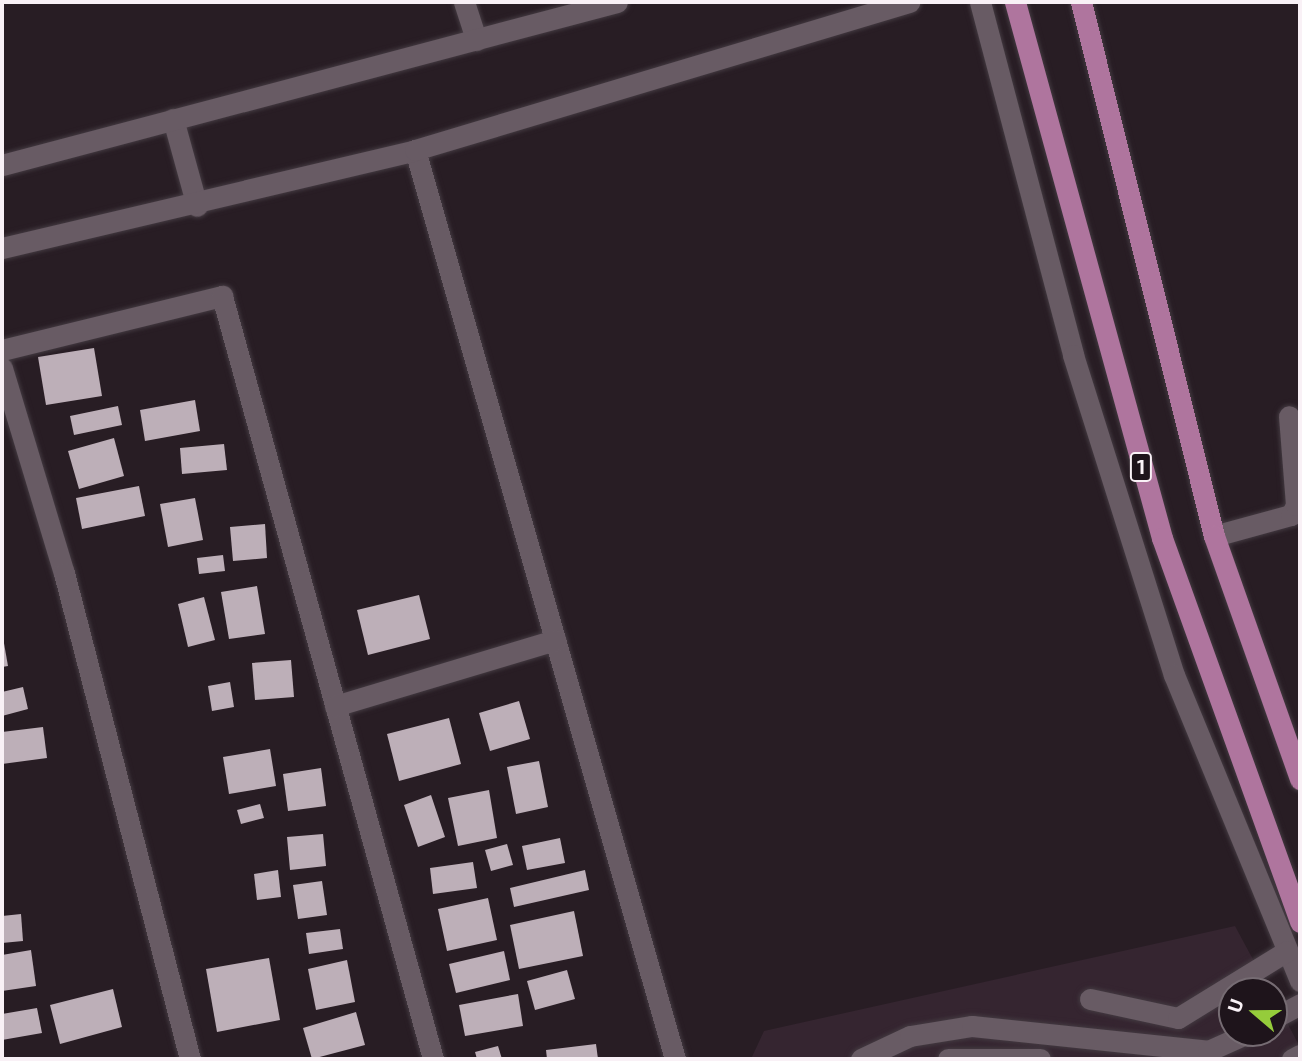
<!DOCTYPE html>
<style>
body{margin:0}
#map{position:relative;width:1302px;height:1061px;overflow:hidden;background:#281d24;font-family:"Exo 2",sans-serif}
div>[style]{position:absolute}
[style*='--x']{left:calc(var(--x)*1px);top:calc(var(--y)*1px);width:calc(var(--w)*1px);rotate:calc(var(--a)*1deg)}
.built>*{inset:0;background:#352530}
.building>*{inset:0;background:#bdafb8}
.roads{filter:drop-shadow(0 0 2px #433a41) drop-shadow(0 0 2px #433a41)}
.minor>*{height:21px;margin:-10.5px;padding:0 10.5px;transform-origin:10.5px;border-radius:10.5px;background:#685b64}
.major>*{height:21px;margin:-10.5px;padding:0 10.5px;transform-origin:10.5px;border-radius:10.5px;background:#af759e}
span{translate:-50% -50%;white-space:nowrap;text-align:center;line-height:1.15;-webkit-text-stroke:7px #1e141b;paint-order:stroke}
.shield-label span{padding:2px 5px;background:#1e141b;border:2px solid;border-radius:5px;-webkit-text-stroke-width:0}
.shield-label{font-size:19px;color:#f9f1f6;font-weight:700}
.frame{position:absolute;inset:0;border:4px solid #f9f1f6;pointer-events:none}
.north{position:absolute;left:1218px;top:977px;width:70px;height:70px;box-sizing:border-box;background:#1e141b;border:2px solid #766c73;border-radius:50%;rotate:290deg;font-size:19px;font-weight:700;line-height:28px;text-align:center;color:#f9f1f6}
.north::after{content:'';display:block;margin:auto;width:24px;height:32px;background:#95cc3b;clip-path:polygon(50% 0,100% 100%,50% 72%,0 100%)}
</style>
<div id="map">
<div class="built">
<i style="clip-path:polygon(1235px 926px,1270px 991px,1232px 991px,1232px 1033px,1274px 1033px,1274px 998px,1300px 1047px,1300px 1059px,751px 1059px,764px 1031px)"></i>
</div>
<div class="building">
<i style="clip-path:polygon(94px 348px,102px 396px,46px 405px,38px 357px)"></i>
<i style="clip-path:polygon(195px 400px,200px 431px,145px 441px,140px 410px)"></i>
<i style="clip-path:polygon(118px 406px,122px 425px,74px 435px,70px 416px)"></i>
<i style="clip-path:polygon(114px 438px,124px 476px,79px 489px,68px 451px)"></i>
<i style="clip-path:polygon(224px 444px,227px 470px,182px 474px,180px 448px)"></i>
<i style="clip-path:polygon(139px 486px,145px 516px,82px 529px,76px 498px)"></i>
<i style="clip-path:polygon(195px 498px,203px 540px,168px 547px,160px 504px)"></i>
<i style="clip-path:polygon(265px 524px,267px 558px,233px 561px,230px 527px)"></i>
<i style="clip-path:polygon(223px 555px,225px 571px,199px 574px,197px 558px)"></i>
<i style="clip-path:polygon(257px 586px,265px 634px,229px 639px,221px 592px)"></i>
<i style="clip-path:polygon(419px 595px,430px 639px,368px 655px,357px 610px)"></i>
<i style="clip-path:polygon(204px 597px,215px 640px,188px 647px,178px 604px)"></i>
<i style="clip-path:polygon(2px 632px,8px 666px,2px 667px)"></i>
<i style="clip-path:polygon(291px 660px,294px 697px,255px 700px,252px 663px)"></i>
<i style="clip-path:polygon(230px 682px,234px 707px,212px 711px,208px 686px)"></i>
<i style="clip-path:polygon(23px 687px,28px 709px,2px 716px,2px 692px)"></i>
<i style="clip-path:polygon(519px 701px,530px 739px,490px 751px,479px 713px)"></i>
<i style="clip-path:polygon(449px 718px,461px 764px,399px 781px,387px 734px)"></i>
<i style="clip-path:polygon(43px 727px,47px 758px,2px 764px,2px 732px)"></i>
<i style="clip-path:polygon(270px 749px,276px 786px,229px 794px,223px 757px)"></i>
<i style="clip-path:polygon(539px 761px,548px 807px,516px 814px,507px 767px)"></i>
<i style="clip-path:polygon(321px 768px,326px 806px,288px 811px,283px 774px)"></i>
<i style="clip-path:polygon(489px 790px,497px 838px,458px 846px,448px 798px)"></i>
<i style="clip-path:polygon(431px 795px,445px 837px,418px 847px,404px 805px)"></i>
<i style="clip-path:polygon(260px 804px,264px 818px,241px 824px,237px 810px)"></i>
<i style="clip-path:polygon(323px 834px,326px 866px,290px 870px,287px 837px)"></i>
<i style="clip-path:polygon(560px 838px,565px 863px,527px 870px,522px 846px)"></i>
<i style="clip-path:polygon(507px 844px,513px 865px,491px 871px,485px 850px)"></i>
<i style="clip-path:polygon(473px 862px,477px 888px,433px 894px,430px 868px)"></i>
<i style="clip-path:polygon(278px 870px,281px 897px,257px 900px,254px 874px)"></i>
<i style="clip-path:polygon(585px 870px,589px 890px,514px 907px,510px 888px)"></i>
<i style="clip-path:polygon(322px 881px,327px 915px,298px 919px,293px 885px)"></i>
<i style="clip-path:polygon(488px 898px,497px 940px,447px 951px,438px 909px)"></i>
<i style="clip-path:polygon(574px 911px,583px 956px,519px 969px,510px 925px)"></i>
<i style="clip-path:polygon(21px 914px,23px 941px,2px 943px,2px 916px)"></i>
<i style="clip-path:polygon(340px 929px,343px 949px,309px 954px,306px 933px)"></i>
<i style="clip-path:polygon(31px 950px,36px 986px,2px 991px,2px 955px)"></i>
<i style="clip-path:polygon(504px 951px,510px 980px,456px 993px,449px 964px)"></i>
<i style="clip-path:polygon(269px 958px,280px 1020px,217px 1032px,206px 969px)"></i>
<i style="clip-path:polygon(347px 960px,355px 1002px,316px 1010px,308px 969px)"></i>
<i style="clip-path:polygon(567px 970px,575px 999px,535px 1010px,527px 981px)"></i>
<i style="clip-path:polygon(113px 989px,122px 1027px,60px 1044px,50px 1005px)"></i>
<i style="clip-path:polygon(518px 994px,523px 1026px,465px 1036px,459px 1005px)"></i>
<i style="clip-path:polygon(37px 1008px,42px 1033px,2px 1040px,2px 1014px)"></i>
<i style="clip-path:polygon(356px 1012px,365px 1045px,312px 1059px,303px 1028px)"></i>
<i style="clip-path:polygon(596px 1044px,598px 1059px,547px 1059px,546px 1050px)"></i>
<i style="clip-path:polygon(498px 1046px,502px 1059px,477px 1059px,475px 1052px)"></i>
</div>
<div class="roads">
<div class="minor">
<i style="--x:464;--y:2;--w:40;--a:72"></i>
<i style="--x:980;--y:2;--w:365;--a:75.2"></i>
<i style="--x:1073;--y:355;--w:336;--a:72.5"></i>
<i style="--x:1174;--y:675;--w:331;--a:67.6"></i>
<i style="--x:173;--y:119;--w:90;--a:74.6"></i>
<i style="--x:415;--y:150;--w:945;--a:74.04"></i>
<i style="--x:2;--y:165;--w:636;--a:-14.84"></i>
<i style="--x:2;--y:248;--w:424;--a:-13.3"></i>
<i style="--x:415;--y:150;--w:516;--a:-16.68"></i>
<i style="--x:2;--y:350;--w:227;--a:-13.8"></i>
<i style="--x:222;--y:296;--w:792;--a:74.54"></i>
<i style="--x:2;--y:368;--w:214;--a:73.2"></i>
<i style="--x:64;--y:573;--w:502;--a:75.47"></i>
<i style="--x:1214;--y:536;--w:80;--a:-15.3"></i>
<i style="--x:1291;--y:515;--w:11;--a:-63"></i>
<i style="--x:1296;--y:505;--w:89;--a:-94.5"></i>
<i style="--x:335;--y:706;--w:230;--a:-16.7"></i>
<i style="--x:1090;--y:999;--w:90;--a:12.2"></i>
<i style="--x:1178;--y:1018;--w:128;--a:-31.6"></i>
<i style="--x:1274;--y:1018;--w:30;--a:-28"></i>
<i style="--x:861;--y:1059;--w:54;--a:-25.1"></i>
<i style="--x:910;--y:1036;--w:63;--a:-9.2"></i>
<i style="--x:972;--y:1026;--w:237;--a:6"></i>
<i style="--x:1208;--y:1051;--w:44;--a:-24.2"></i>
<i style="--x:948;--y:1059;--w:92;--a:0"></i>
<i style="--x:1292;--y:1059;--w:9;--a:-27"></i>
</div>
<div class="major">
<i style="--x:1015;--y:2;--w:556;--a:74.66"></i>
<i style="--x:1162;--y:538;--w:408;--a:70.2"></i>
<i style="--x:1081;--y:2;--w:550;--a:76.01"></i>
<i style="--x:1214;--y:536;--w:258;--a:70.5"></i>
</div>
</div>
<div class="shield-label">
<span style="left:1141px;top:467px">1</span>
</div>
<div class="frame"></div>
<div class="north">U</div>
</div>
